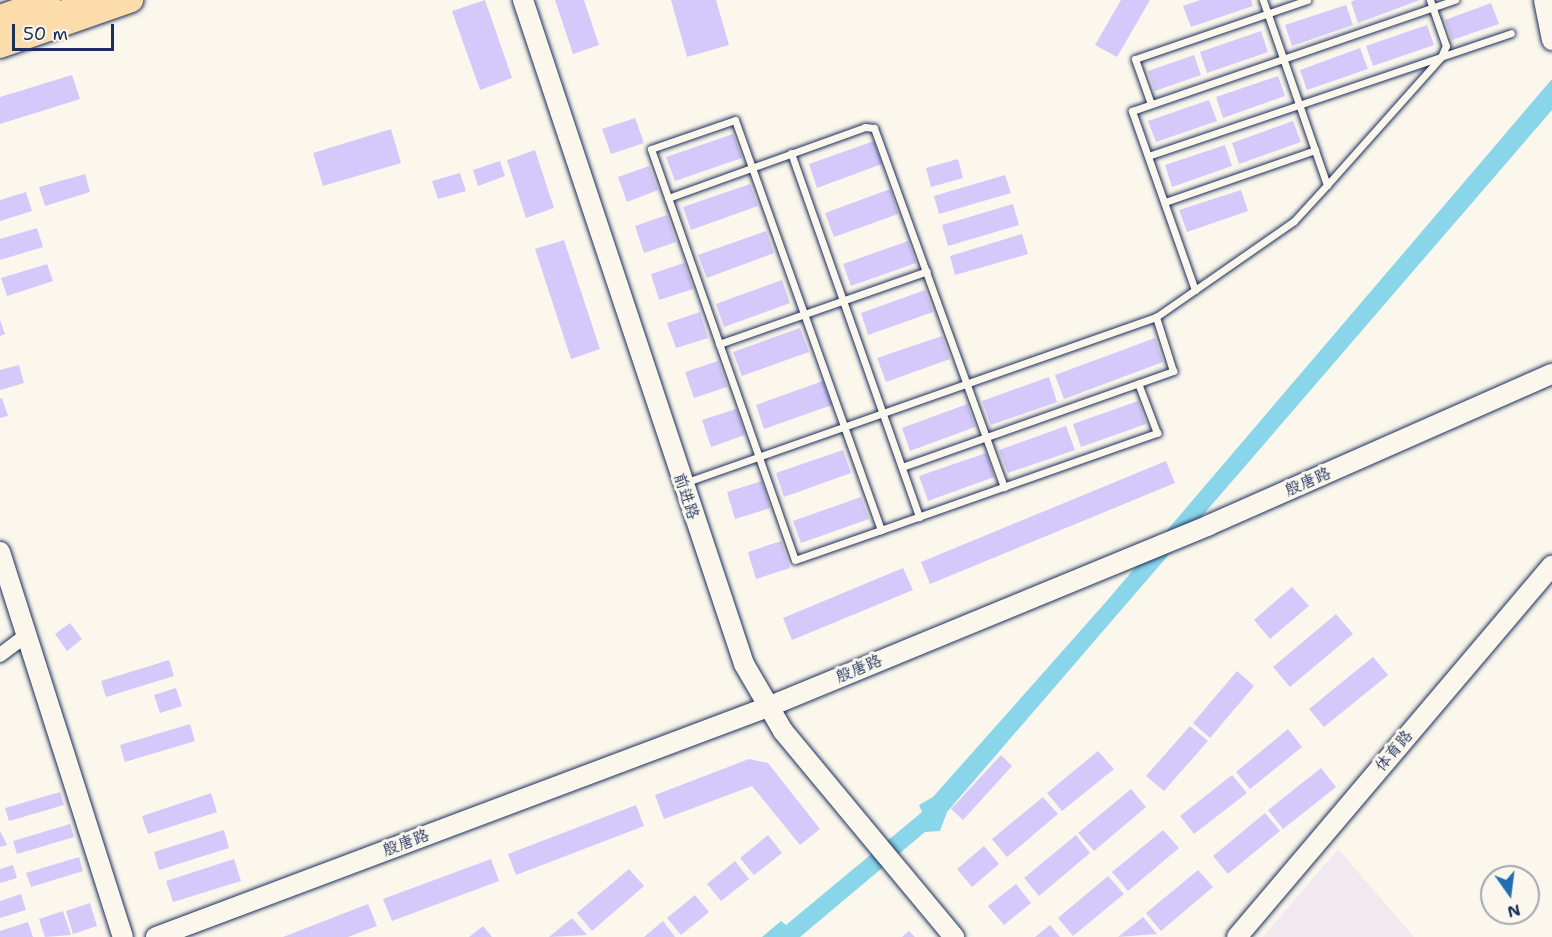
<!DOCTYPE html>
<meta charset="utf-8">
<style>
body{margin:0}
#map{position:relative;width:1552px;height:937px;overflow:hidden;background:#fbf7ec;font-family:"Shantell Sans","LXGW WenKai TC",sans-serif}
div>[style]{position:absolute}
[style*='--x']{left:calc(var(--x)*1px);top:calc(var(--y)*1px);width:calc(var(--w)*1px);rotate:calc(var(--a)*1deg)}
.built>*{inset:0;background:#f0e9f0}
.water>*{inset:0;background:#89d5e9}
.building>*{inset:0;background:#d5c9fb}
.roads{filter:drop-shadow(0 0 2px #1b2f5e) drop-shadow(0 0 2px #1b2f5e)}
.lane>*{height:7px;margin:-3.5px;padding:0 3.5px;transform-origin:3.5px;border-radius:3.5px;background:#fbf7ec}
.street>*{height:14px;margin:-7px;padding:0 7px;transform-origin:7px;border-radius:7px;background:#fbf7ec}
.secondary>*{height:20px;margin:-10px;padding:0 10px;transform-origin:10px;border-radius:10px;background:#fbf7ec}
.primary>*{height:21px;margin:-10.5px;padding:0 10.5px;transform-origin:10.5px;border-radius:10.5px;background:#fddcac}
.highway>*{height:24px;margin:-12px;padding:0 12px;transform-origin:12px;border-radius:12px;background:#fddcac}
span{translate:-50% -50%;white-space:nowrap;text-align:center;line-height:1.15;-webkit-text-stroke:6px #fbf7ec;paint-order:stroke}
.street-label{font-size:16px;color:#1b2f5e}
.north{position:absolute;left:1480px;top:865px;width:60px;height:60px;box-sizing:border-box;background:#fbf7ec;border:2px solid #a1a7b3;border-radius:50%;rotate:166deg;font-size:16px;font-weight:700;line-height:24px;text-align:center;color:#1b2f5e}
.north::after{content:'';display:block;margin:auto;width:21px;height:27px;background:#1f6fb2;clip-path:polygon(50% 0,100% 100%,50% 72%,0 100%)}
.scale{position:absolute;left:12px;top:24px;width:102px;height:27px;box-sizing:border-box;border:3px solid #1b2f5e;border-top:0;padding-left:8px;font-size:18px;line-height:21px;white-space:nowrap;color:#1b2f5e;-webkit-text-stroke:4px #fbf7ec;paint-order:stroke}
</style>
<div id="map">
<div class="built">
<i style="clip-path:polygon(1338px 849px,1414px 937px,1263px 937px)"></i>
</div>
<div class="water">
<i style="clip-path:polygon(1552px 79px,1552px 110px,947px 812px,940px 831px,925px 832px,800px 937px,762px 937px,781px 921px,786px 925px,922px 812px,919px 805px,933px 797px,1105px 603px)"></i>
</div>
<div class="building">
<i style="clip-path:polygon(485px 0,512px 78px,480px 90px,452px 11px)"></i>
<i style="clip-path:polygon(555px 0,584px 0,599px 45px,573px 54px)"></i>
<i style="clip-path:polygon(671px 0,716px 0,729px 45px,687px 57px)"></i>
<i style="clip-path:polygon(1121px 0,1150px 0,1117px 57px,1095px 45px)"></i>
<i style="clip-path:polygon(1200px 0,1251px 0,1253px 6px,1191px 27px,1183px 6px)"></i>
<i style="clip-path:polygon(1420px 0,1358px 23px,1351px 2px,1355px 0)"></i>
<i style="clip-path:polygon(1491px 3px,1499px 24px,1452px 40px,1445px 20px)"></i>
<i style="clip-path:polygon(1346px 5px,1353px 25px,1292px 46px,1285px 25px)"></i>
<i style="clip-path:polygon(1427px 25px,1434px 45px,1373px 66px,1366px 46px)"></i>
<i style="clip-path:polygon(1261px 31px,1268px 52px,1207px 73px,1200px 52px)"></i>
<i style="clip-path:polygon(1360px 48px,1368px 69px,1307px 90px,1300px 70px)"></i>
<i style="clip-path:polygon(1194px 55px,1201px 75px,1155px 91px,1148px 71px)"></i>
<i style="clip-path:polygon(72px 75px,80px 99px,0 124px,0 97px)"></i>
<i style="clip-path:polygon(1278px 76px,1285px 96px,1223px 118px,1216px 97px)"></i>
<i style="clip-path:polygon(1209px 100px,1217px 121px,1156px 142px,1148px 121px)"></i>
<i style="clip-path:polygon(635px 118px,644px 143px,611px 154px,602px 129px)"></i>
<i style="clip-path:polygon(1293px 121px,1301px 142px,1239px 164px,1232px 143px)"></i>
<i style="clip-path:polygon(391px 129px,401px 163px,323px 186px,313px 153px)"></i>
<i style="clip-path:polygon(733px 134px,742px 158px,675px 181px,666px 157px)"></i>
<i style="clip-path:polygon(874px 141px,882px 164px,817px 188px,809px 164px)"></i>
<i style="clip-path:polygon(1225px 145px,1232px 166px,1172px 187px,1165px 165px)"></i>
<i style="clip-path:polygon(535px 150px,554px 208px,526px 218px,507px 160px)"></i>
<i style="clip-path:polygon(958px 159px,963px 178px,931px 187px,926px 168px)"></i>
<i style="clip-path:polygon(500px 161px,505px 176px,478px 186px,473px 170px)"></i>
<i style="clip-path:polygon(649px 166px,658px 190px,627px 202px,618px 177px)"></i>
<i style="clip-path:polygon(460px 173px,466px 191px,438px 199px,432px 181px)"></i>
<i style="clip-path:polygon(85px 174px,90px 192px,45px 206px,39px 187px)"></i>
<i style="clip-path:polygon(1005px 175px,1011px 193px,939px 214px,934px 196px)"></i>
<i style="clip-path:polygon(750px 184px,758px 206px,691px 230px,683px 207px)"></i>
<i style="clip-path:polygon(890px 189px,898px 214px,834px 237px,825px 213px)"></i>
<i style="clip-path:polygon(1241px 190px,1248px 211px,1187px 232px,1179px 210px)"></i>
<i style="clip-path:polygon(26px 192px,32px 211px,0 221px,0 200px)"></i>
<i style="clip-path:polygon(1013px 204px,1019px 225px,948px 246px,942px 225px)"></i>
<i style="clip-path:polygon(667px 215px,676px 242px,644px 253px,635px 226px)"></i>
<i style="clip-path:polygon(37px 228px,43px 247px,0 260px,0 239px)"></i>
<i style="clip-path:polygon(766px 231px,774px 253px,707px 278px,698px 255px)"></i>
<i style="clip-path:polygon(1022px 234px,1028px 254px,955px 275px,950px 256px)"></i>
<i style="clip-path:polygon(564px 240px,600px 349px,571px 359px,535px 249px)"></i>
<i style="clip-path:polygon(908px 241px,916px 263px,851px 286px,843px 264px)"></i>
<i style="clip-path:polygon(684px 263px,693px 289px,659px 300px,651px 274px)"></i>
<i style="clip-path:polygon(47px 264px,53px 281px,7px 296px,1px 278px)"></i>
<i style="clip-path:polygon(782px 280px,790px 303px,724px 327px,716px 304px)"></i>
<i style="clip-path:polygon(925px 290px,933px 312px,868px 335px,861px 313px)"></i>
<i style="clip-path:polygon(700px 312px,708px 338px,676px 348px,667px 323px)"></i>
<i style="clip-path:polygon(0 320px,5px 334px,0 336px)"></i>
<i style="clip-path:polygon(800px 328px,809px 352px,742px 376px,733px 352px)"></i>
<i style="clip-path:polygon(942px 336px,950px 359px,886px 382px,877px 358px)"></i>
<i style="clip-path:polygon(1155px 338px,1163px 362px,1064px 399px,1055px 375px)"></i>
<i style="clip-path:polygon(718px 361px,727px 387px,694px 398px,685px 372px)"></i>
<i style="clip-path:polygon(19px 365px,24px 383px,0 390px,0 370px)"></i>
<i style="clip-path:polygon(1049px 377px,1057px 402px,991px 425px,982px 401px)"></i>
<i style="clip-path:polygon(823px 381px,832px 405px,764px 429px,756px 405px)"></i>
<i style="clip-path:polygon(2px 398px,8px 416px,0 418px,0 399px)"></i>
<i style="clip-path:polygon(1138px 401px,1146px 424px,1081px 447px,1073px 424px)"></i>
<i style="clip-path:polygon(967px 404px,975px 427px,910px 451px,902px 428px)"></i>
<i style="clip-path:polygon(736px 409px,745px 435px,711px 447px,702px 420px)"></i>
<i style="clip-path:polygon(1066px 426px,1075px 450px,1008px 473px,999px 450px)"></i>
<i style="clip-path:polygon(843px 450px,851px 473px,784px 497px,776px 473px)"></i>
<i style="clip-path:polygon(986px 453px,994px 477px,928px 501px,919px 476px)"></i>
<i style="clip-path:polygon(1166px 461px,1175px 483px,930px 584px,921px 562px)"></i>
<i style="clip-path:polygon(762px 481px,770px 508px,735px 519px,727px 492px)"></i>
<i style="clip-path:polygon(861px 497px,869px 519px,801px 543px,793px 521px)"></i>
<i style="clip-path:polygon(781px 541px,790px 568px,756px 579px,748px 552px)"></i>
<i style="clip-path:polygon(903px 568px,913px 590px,792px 640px,783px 618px)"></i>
<i style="clip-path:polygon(1292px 587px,1309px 606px,1270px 639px,1254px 620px)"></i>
<i style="clip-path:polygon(1336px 614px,1353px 634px,1290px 687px,1273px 667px)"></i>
<i style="clip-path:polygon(70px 623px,82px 639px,67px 651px,55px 634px)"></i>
<i style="clip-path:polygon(1373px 657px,1388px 675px,1324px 727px,1309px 709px)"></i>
<i style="clip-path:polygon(169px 660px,174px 676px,106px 697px,101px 681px)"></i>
<i style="clip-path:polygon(1237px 671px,1254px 686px,1210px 738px,1193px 723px)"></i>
<i style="clip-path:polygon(176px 688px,182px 706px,160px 713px,154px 695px)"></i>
<i style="clip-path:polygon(190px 724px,195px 741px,125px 762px,120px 745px)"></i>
<i style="clip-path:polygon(1190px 726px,1208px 741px,1164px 791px,1146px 776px)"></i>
<i style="clip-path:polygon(1288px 729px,1302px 747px,1250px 789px,1236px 772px)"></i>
<i style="clip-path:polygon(1098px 751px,1114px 769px,1062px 811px,1047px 793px)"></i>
<i style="clip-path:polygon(1001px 755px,1012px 766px,963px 820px,951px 809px)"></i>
<i style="clip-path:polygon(749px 759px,768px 763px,820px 829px,800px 845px,752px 786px,664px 819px,655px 795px)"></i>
<i style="clip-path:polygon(1321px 768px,1336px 787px,1283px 829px,1268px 810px)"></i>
<i style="clip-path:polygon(1232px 775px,1247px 793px,1194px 834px,1180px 816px)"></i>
<i style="clip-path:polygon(1131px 789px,1146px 807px,1094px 851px,1078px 833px)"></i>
<i style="clip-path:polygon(60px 792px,64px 805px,9px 821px,5px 808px)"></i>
<i style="clip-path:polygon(211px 793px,217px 812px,148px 834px,142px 816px)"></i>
<i style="clip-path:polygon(1043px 797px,1058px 814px,1007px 857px,992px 839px)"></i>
<i style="clip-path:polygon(636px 805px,644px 826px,516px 875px,508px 854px)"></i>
<i style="clip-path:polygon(1265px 813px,1280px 831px,1228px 874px,1213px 856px)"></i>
<i style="clip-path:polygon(70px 824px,74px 837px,17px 854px,13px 841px)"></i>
<i style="clip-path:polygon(224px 830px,229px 848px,159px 870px,154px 852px)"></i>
<i style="clip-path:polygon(1163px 830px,1179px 848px,1128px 891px,1112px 872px)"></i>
<i style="clip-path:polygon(0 831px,7px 845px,0 847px)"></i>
<i style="clip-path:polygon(768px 835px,782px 853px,754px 875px,740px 858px)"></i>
<i style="clip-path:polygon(1076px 835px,1090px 853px,1039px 896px,1024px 878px)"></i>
<i style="clip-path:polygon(984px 846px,999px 864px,972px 887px,957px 869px)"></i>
<i style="clip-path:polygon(79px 857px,83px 871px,31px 887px,26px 873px)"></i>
<i style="clip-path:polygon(234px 859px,241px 881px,173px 902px,166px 881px)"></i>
<i style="clip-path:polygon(491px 859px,499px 881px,392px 921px,383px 899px)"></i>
<i style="clip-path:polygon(735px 861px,749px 879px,721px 901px,707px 884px)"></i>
<i style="clip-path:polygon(13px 865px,17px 878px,0 883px,0 869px)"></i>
<i style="clip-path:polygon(629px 869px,644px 886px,592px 931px,577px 913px)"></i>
<i style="clip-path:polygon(1198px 870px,1213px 887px,1161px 931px,1146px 913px)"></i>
<i style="clip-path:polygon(1108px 876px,1124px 894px,1073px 936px,1058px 918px)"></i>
<i style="clip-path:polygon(1016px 884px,1031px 903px,1004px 925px,988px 906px)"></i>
<i style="clip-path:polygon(21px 894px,26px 910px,0 918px,0 901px)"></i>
<i style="clip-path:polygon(695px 895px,709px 912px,681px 935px,667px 918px)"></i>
<i style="clip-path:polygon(90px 903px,97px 926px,73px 934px,66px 911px)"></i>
<i style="clip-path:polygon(368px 904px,377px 926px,348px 937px,283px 937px)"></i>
<i style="clip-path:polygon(63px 911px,71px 935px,45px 937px,39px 919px)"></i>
<i style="clip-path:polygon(1143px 917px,1157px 934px,1118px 937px)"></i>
<i style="clip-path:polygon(572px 918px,587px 935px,549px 937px)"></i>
<i style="clip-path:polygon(663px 921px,675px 937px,644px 937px)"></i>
<i style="clip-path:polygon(28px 922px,33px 937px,0 937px,0 931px)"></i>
<i style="clip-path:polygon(1050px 925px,1060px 937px,1035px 937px)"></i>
<i style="clip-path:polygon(483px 926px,492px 937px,469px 937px)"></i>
<i style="clip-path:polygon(909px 931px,915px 937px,902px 937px)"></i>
</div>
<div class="roads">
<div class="lane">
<i style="--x:1151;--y:104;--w:48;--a:-109.6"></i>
<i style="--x:1135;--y:59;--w:182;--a:-18.9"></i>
<i style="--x:791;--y:153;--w:386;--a:70.6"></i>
<i style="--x:1148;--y:156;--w:383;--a:-18.7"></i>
<i style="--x:1327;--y:185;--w:171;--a:-48.3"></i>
<i style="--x:1441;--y:57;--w:12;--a:-66"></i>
<i style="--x:1446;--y:46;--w:49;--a:-109.2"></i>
<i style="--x:668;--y:198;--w:209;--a:-19.8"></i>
<i style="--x:865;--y:127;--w:9;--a:6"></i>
<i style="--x:874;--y:128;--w:382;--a:70.1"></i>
<i style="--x:1165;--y:202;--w:159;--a:-19.1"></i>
<i style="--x:1195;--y:290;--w:190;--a:-109.4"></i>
<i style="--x:1132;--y:111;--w:342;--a:-19"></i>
<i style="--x:719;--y:344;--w:220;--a:-19.3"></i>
<i style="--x:902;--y:467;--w:288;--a:-19.5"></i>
<i style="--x:1173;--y:371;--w:57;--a:-107.5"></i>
<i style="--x:684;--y:483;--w:500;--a:-19.38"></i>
<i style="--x:1156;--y:317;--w:168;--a:-34.8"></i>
<i style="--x:1294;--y:221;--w:49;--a:-47.5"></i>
<i style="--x:1327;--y:185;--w:196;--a:-109.1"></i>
<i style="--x:881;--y:530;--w:435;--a:-109.6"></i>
<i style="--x:735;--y:120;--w:89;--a:161"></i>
<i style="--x:651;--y:149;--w:435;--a:70.7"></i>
<i style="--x:795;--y:560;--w:91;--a:-19.2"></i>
<i style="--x:881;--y:530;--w:293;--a:-19.4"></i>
<i style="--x:1157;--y:433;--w:53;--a:-110.8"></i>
</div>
<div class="street">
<i style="--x:0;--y:655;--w:31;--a:-37"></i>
</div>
<div class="secondary">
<i style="--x:523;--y:0;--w:700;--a:71.59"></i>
<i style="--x:744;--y:664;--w:78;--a:59.8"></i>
<i style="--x:783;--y:731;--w:268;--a:50.3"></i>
<i style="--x:1544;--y:0;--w:41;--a:78.7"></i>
<i style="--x:0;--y:552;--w:404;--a:72.3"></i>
<i style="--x:156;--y:937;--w:654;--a:-20.6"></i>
<i style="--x:768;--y:707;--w:477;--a:-22.4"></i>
<i style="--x:1209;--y:525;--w:375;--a:-23.8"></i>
<i style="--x:1237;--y:937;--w:487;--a:-49.7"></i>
</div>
<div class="primary">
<i style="--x:0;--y:33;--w:97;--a:-19.9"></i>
</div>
<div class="highway">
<i style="--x:0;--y:17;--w:51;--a:-19.5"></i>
<i style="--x:0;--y:46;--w:139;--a:-19.3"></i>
</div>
</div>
<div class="street-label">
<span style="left:1308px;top:482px;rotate:-24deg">殷唐路</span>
<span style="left:686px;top:496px;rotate:71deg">前进路</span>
<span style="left:859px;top:669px;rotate:-23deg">殷唐路</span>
<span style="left:1394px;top:751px;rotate:-50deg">体育路</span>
<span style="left:406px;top:843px;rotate:-21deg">殷唐路</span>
</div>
<div class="north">N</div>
<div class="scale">50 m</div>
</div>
